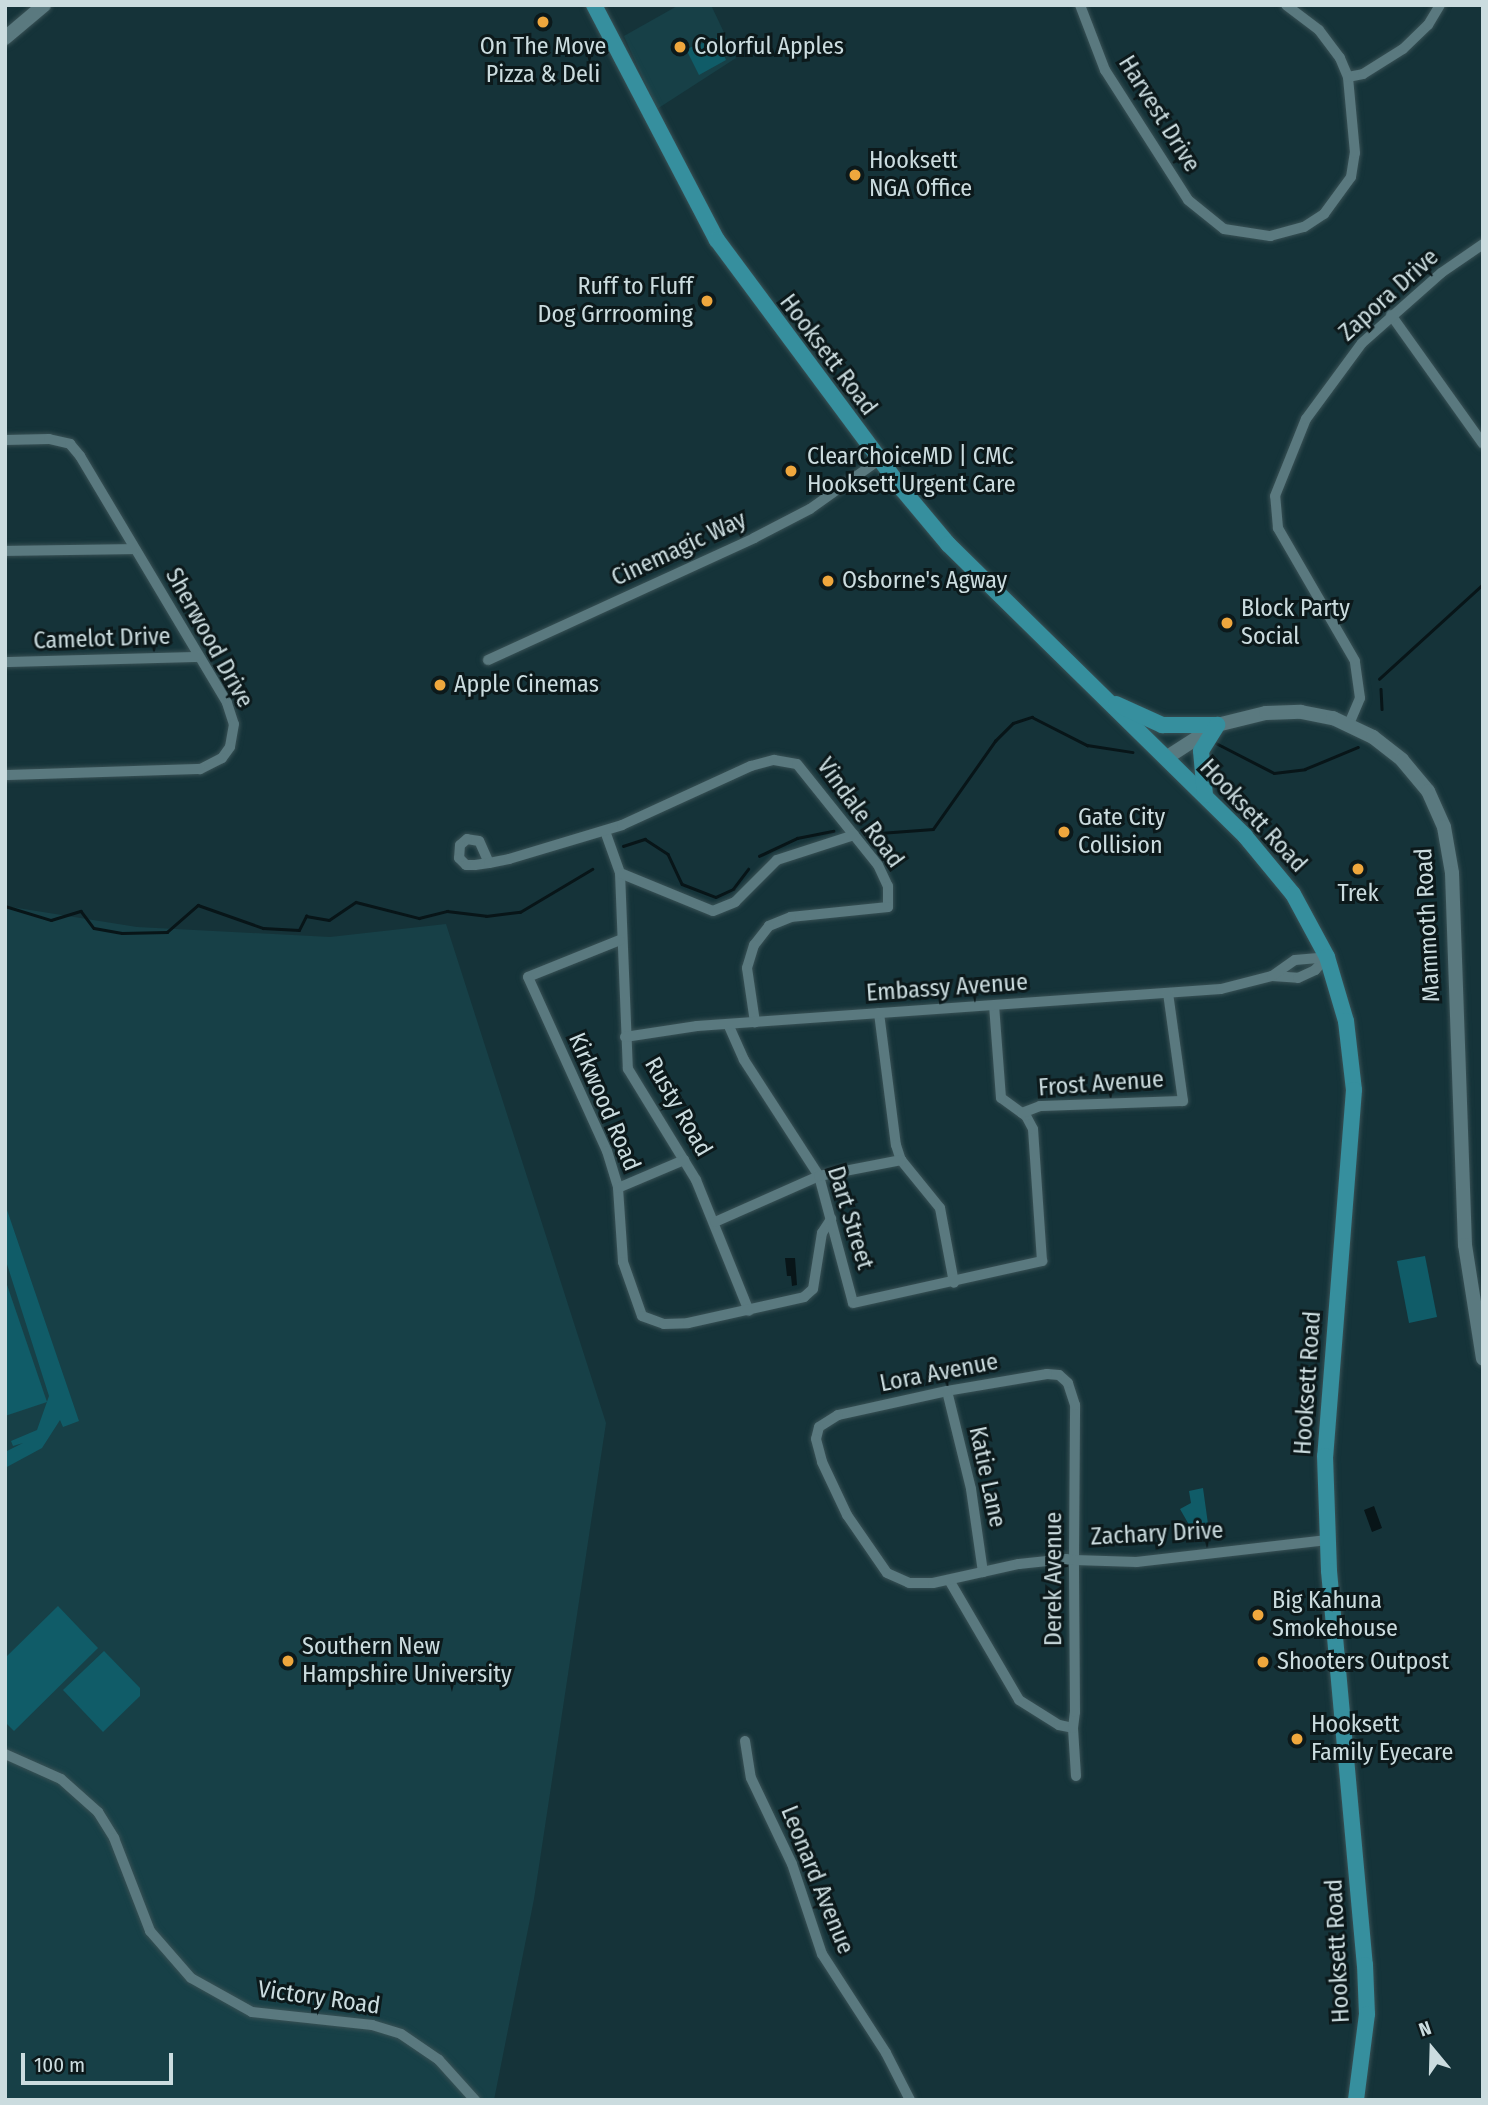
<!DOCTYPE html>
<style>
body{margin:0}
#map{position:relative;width:1488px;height:2105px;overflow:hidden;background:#153339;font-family:"Fira Sans Condensed",sans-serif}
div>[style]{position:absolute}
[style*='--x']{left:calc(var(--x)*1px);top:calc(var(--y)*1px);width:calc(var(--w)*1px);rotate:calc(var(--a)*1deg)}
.built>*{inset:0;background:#174047}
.green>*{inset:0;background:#105c68}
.water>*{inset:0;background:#081518}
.stream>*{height:2.5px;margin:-1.25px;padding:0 1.25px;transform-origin:1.25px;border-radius:1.25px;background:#081518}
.roads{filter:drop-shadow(0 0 2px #395155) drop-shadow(0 0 2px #395155)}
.street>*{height:10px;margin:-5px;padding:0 5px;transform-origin:5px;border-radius:5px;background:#5a797f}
.secondary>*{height:14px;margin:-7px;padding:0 7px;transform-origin:7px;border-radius:7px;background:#5a797f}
.primary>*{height:16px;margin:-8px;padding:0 8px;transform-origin:8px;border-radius:8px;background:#368f9e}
.dots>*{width:19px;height:19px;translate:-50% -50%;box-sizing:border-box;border:4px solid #0c191b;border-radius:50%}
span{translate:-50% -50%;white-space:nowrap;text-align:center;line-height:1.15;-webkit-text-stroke:6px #0c191b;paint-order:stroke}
.poi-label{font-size:24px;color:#cbdcdf}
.left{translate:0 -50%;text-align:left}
.right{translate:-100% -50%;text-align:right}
.street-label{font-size:24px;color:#cbdcdf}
.frame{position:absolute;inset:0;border:7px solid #cbdcdf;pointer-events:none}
.north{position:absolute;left:1397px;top:2014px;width:70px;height:70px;-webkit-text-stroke:5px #0c191b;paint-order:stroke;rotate:341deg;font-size:19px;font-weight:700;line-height:28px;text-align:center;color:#cbdcdf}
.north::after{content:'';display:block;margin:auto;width:24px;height:32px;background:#cbdcdf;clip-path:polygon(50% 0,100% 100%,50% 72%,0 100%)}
.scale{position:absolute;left:21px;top:2053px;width:152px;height:32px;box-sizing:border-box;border:4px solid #cbdcdf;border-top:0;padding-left:9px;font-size:21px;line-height:24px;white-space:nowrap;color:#cbdcdf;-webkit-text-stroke:5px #0c191b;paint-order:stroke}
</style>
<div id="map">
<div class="built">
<i style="clip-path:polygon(679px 5px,711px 5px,736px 58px,657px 109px,624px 36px)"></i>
<i style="clip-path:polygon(5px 906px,137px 927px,330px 937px,446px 924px,606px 1423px,534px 1899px,494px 2100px,5px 2100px)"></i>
</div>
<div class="green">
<i style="clip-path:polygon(717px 38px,726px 60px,699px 75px,686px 49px)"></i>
<i style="clip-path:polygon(6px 1207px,79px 1421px,63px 1427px,60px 1420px,42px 1448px,5px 1468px,5px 1452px,23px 1443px,13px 1446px,11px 1441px,37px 1430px,49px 1396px,5px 1258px)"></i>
<i style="clip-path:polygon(1425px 1256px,1437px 1317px,1409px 1323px,1397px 1261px)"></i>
<i style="clip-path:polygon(5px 1279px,47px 1402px,5px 1416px)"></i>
<i style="clip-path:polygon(1203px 1488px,1208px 1524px,1192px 1530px,1180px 1509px,1191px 1503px,1189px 1491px)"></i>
<i style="clip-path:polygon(58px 1606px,98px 1648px,14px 1731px,5px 1722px,5px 1658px)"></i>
<i style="clip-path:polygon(104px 1651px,140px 1688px,140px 1696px,103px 1732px,63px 1690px)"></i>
</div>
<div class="water">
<i style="clip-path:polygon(785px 1258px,795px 1258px,797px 1285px,792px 1286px,791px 1276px,787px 1276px)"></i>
<i style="clip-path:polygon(1374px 1506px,1382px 1528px,1372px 1532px,1364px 1510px)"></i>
</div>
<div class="stream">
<i style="--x:1379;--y:679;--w:141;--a:-42.4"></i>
<i style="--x:1381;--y:689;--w:20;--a:87"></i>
<i style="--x:1216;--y:743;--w:65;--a:27.3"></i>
<i style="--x:1274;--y:773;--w:31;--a:-7"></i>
<i style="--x:1305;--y:769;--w:57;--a:-22.5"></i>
<i style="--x:866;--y:834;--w:67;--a:-4.3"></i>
<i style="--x:933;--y:829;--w:108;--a:-54.8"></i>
<i style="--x:995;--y:741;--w:25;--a:-45"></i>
<i style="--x:1013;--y:723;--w:20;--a:-18"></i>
<i style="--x:1032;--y:717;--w:62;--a:27"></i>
<i style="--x:1087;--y:745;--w:46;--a:8.8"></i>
<i style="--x:623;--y:846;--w:23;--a:-18"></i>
<i style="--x:645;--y:839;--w:27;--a:33"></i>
<i style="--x:668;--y:854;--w:33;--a:65"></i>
<i style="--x:682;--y:884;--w:36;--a:21"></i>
<i style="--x:716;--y:897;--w:19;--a:-25"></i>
<i style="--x:733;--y:889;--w:25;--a:-53"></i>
<i style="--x:759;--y:856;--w:42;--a:-25.3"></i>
<i style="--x:797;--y:838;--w:37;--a:-11"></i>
<i style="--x:5;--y:906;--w:48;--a:16.9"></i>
<i style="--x:51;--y:920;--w:31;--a:-17"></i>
<i style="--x:81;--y:911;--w:21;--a:53"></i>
<i style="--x:94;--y:928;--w:28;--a:10"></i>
<i style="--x:122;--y:933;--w:45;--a:-1.3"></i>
<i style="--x:167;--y:932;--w:41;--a:-41.1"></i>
<i style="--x:198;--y:905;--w:69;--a:19.5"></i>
<i style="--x:263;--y:928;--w:36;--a:3"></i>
<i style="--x:299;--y:930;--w:16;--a:-63"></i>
<i style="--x:306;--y:916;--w:23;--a:10"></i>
<i style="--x:329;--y:920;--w:32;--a:-34"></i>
<i style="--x:356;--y:902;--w:65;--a:14.3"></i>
<i style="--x:419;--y:918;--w:29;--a:-14"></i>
<i style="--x:447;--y:911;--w:39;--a:7"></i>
<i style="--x:486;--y:916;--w:34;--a:-7"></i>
<i style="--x:520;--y:912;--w:84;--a:-30.8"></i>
</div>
<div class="roads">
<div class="street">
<i style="--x:1080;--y:5;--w:70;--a:69"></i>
<i style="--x:1105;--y:70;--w:154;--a:57.4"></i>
<i style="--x:1188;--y:200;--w:46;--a:38.9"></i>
<i style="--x:1224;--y:229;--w:47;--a:8.7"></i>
<i style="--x:1270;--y:236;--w:35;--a:-15"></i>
<i style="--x:1304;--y:227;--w:24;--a:-33"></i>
<i style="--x:1324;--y:214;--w:46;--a:-53.9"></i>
<i style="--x:1351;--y:177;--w:24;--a:-81"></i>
<i style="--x:1355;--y:153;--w:76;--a:-95.3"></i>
<i style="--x:1348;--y:77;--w:21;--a:-113"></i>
<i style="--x:1340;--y:58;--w:35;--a:-127"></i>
<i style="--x:1319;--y:30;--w:41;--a:-142.9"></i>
<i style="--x:1348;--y:77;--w:15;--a:-11"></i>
<i style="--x:1363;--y:74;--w:47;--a:-32"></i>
<i style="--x:1403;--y:49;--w:35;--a:-44"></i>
<i style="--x:1428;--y:25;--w:23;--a:-59"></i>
<i style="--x:1391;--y:315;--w:158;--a:54.5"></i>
<i style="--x:5;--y:440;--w:44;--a:-1.3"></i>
<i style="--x:49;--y:439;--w:22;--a:13"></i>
<i style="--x:70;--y:444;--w:16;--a:50"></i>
<i style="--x:80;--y:456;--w:287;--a:59.2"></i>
<i style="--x:227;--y:703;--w:22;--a:72"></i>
<i style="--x:234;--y:724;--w:23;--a:100"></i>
<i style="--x:230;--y:747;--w:14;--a:126"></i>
<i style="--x:222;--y:758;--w:25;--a:153"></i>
<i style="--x:200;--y:769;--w:195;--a:178.2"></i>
<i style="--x:5;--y:551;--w:129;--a:-0.9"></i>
<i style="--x:488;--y:660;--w:293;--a:-24.6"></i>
<i style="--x:754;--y:538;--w:63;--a:-27.4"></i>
<i style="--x:810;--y:509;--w:85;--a:-35.4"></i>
<i style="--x:5;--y:662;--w:194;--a:-1.5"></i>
<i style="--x:1349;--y:724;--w:28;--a:-67"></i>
<i style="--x:1360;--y:698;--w:37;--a:-98"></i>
<i style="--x:1355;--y:661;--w:154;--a:-120.1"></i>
<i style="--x:1278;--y:528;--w:32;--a:-95"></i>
<i style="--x:1275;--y:496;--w:83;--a:-68.1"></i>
<i style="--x:1306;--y:419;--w:94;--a:-53.6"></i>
<i style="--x:1362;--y:343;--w:106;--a:-41.5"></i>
<i style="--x:1441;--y:273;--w:51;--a:-34.6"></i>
<i style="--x:605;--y:831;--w:45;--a:70.3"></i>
<i style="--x:620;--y:873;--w:196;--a:87.7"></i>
<i style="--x:628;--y:1069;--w:130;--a:58.5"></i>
<i style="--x:696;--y:1180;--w:141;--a:68"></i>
<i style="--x:489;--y:863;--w:24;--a:-114"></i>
<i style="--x:479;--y:841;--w:12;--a:-171"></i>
<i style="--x:467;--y:839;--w:9;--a:139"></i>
<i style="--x:460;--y:845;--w:13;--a:94"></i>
<i style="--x:459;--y:858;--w:10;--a:45"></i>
<i style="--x:466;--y:865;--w:9;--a:0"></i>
<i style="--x:475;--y:865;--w:14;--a:-8"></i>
<i style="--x:489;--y:863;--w:20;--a:-11"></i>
<i style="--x:509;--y:859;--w:118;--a:-16.7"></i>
<i style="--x:622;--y:825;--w:142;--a:-24.6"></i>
<i style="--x:751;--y:766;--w:24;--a:-15"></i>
<i style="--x:774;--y:760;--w:23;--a:10"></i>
<i style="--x:797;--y:764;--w:129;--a:51.3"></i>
<i style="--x:878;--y:865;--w:23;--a:65"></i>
<i style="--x:888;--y:886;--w:21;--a:90"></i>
<i style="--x:888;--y:907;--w:98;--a:174.1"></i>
<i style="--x:791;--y:917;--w:24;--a:158"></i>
<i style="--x:769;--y:926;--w:24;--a:128"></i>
<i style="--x:754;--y:945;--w:24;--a:107"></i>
<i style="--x:747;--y:968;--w:55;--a:81.6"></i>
<i style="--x:620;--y:873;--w:100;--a:22.2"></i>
<i style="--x:713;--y:911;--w:24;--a:-22"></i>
<i style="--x:735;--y:902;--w:59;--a:-45"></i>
<i style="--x:777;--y:860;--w:81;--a:-18"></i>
<i style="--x:620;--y:940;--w:99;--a:158.1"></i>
<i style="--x:528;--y:977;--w:191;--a:65.6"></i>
<i style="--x:607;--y:1151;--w:39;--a:73"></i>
<i style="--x:618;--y:1188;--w:74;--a:86.1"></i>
<i style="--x:623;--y:1262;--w:57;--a:70.6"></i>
<i style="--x:642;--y:1316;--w:23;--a:20"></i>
<i style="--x:664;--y:1324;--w:24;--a:-2"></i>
<i style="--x:688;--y:1323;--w:119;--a:-12.6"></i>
<i style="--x:804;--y:1297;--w:12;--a:-42"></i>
<i style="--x:813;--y:1289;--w:57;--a:-80.9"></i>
<i style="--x:822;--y:1233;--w:17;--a:-57"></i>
<i style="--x:1272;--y:976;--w:26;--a:4"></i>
<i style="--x:1298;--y:978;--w:19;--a:-25"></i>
<i style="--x:1315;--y:970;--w:18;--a:-47"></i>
<i style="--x:879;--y:1013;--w:133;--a:82.7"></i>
<i style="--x:896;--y:1145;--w:16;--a:72"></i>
<i style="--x:901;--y:1160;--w:62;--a:50.9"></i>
<i style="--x:940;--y:1208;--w:76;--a:79.4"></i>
<i style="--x:728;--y:1024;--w:39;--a:66"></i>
<i style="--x:744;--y:1060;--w:138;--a:57.1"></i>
<i style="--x:819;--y:1176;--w:131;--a:75"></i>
<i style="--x:853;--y:1303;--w:194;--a:-12.5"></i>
<i style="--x:1042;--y:1261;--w:132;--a:-93.9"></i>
<i style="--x:1033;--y:1129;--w:15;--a:-118"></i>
<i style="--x:1026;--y:1116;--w:31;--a:-144"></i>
<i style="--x:1001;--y:1098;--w:93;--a:-94.3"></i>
<i style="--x:625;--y:1037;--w:73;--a:-8.7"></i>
<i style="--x:697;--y:1026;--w:525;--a:-4.04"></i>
<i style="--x:1221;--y:989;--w:53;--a:-14.3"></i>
<i style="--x:1272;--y:976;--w:28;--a:-35"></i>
<i style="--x:1295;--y:960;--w:32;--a:-5"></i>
<i style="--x:1022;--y:1113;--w:19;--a:-21"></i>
<i style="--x:1040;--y:1106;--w:143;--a:-2"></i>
<i style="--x:1183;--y:1101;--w:109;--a:-97.9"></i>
<i style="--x:618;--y:1188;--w:72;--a:-23"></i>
<i style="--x:715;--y:1222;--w:114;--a:-23.9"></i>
<i style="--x:819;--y:1176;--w:84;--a:-11"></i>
<i style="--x:947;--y:1391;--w:101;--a:76.2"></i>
<i style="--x:971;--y:1489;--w:84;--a:81.8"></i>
<i style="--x:949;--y:1580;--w:139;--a:59.7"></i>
<i style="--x:1019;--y:1700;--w:47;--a:32"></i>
<i style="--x:1059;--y:1725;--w:14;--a:12"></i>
<i style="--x:745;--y:1741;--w:37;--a:81"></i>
<i style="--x:751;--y:1778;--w:95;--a:64.5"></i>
<i style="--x:792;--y:1864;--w:95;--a:71.6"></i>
<i style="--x:822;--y:1954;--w:118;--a:57.1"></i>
<i style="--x:886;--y:2053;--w:53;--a:62.9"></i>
<i style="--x:5;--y:1754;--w:61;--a:24.1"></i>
<i style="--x:61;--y:1779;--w:50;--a:41.7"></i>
<i style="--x:98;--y:1812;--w:31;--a:58"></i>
<i style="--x:114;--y:1838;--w:100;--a:68.8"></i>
<i style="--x:150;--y:1931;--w:62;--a:48.9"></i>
<i style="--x:191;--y:1978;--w:70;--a:29.1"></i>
<i style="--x:252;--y:2012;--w:121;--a:6.2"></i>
<i style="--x:372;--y:2025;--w:30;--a:17"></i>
<i style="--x:401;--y:2034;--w:46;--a:34.4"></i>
<i style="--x:439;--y:2060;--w:54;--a:48"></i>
<i style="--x:1076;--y:1776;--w:48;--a:-93.6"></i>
<i style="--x:1073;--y:1728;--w:16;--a:-83"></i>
<i style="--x:1075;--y:1712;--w:152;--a:-90.4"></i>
<i style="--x:1074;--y:1560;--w:155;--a:-89.6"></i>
<i style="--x:1075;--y:1405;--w:23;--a:-108"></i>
<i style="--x:1068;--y:1383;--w:12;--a:-138"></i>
<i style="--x:1059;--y:1375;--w:12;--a:-175"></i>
<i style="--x:1047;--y:1374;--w:101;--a:170.4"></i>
<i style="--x:947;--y:1391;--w:112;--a:167.6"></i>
<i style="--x:838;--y:1415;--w:22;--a:148"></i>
<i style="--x:819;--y:1427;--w:12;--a:104"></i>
<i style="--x:816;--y:1439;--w:24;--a:75"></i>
<i style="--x:822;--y:1462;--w:59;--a:64.7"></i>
<i style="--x:847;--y:1515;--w:70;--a:55.4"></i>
<i style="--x:887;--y:1573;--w:24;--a:24"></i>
<i style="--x:909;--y:1583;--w:24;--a:0"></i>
<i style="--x:933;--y:1583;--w:88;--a:-12.5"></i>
<i style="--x:1019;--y:1564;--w:47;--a:-6.1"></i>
<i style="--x:1066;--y:1559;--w:8;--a:7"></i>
<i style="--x:1074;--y:1560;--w:63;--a:1.8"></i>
<i style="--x:1137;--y:1562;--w:191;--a:-6.6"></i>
</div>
<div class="secondary">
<i style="--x:5;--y:38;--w:51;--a:-40.2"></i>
<i style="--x:1166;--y:758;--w:61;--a:-32.9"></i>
<i style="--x:1217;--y:725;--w:50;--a:-13.8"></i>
<i style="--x:1266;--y:713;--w:35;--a:-2"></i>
<i style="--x:1301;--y:712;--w:33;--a:11"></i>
<i style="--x:1333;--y:718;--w:44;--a:25.4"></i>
<i style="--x:1373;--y:737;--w:37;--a:38"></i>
<i style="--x:1402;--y:760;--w:40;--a:50"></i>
<i style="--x:1428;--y:791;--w:39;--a:66"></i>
<i style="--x:1444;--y:827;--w:47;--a:80.1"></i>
<i style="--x:1452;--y:873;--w:372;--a:88"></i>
<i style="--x:1465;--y:1245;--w:115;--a:81"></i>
</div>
<div class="primary">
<i style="--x:594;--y:5;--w:265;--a:62.4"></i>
<i style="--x:717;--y:240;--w:310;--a:53.4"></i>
<i style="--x:902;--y:489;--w:72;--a:50.1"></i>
<i style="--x:948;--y:544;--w:417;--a:44.5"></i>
<i style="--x:1245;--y:836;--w:75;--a:50.4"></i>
<i style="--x:1293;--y:894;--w:72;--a:61.6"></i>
<i style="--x:1327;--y:957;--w:67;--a:73.5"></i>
<i style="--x:1346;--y:1021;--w:69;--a:83.4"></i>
<i style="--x:1354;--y:1090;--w:367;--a:94.5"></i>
<i style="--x:1325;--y:1456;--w:115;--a:88"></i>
<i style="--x:1329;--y:1571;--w:396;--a:84.8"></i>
<i style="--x:1365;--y:1965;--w:49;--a:87.7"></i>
<i style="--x:1367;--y:2014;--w:87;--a:97.3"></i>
<i style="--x:1116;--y:704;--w:51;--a:24.5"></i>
<i style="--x:1162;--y:725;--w:55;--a:0"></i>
<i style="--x:1205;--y:795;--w:44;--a:-95.2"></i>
<i style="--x:1201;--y:751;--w:31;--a:-58"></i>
</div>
</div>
<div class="dots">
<i style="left:543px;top:22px;background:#efa73d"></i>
<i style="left:680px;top:47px;background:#efa73d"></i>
<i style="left:855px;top:175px;background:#efa73d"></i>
<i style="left:707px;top:301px;background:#efa73d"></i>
<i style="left:791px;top:471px;background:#efa73d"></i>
<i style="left:828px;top:581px;background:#efa73d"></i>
<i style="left:1227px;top:623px;background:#efa73d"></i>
<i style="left:440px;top:685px;background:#efa73d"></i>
<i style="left:1064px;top:832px;background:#efa73d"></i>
<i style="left:1358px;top:869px;background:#efa73d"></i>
<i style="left:1258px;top:1615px;background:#efa73d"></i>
<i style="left:288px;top:1661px;background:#efa73d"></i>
<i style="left:1263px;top:1662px;background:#efa73d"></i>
<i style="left:1297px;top:1739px;background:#efa73d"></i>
</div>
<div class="poi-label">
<span style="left:543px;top:61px">On The Move<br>Pizza &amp; Deli</span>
<span class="left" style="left:694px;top:47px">Colorful Apples</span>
<span class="left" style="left:869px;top:175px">Hooksett<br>NGA Office</span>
<span class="right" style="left:693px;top:301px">Ruff to Fluff<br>Dog Grrrooming</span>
<span class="left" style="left:807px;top:471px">ClearChoiceMD | CMC<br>Hooksett Urgent Care</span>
<span class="left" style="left:842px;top:581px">Osborne's Agway</span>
<span class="left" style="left:1241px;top:623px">Block Party<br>Social</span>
<span class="left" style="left:454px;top:685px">Apple Cinemas</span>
<span class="left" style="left:1078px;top:832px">Gate City<br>Collision</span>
<span style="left:1358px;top:894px">Trek</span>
<span class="left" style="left:1272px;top:1615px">Big Kahuna<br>Smokehouse</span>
<span class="left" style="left:302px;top:1661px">Southern New<br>Hampshire University</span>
<span class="left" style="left:1277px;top:1662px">Shooters Outpost</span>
<span class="left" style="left:1311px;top:1739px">Hooksett<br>Family Eyecare</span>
</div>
<div class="street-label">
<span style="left:1159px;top:114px;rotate:58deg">Harvest Drive</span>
<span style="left:1389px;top:295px;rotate:-42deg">Zapora Drive</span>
<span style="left:828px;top:355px;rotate:53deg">Hooksett Road</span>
<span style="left:679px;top:549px;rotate:-25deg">Cinemagic Way</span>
<span style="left:209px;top:638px;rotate:61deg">Sherwood Drive</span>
<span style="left:102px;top:639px;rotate:-2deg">Camelot Drive</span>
<span style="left:860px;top:813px;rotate:54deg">Vindale Road</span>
<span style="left:1253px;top:816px;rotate:47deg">Hooksett Road</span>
<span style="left:1428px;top:925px;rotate:-93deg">Mammoth Road</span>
<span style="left:947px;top:988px;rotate:-4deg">Embassy Avenue</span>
<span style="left:1101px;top:1084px;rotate:-4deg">Frost Avenue</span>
<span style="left:604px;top:1102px;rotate:67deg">Kirkwood Road</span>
<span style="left:678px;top:1107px;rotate:60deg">Rusty Road</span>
<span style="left:850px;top:1218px;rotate:73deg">Dart Street</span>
<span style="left:939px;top:1373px;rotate:-11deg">Lora Avenue</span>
<span style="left:1308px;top:1383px;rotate:-86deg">Hooksett Road</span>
<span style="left:987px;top:1477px;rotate:78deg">Katie Lane</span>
<span style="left:1157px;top:1534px;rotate:-3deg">Zachary Drive</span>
<span style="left:1054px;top:1579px;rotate:-90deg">Derek Avenue</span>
<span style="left:817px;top:1880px;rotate:68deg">Leonard Avenue</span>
<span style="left:1338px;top:1951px;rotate:-93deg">Hooksett Road</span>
<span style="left:319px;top:1998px;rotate:8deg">Victory Road</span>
</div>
<div class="frame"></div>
<div class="north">N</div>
<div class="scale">100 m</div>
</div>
